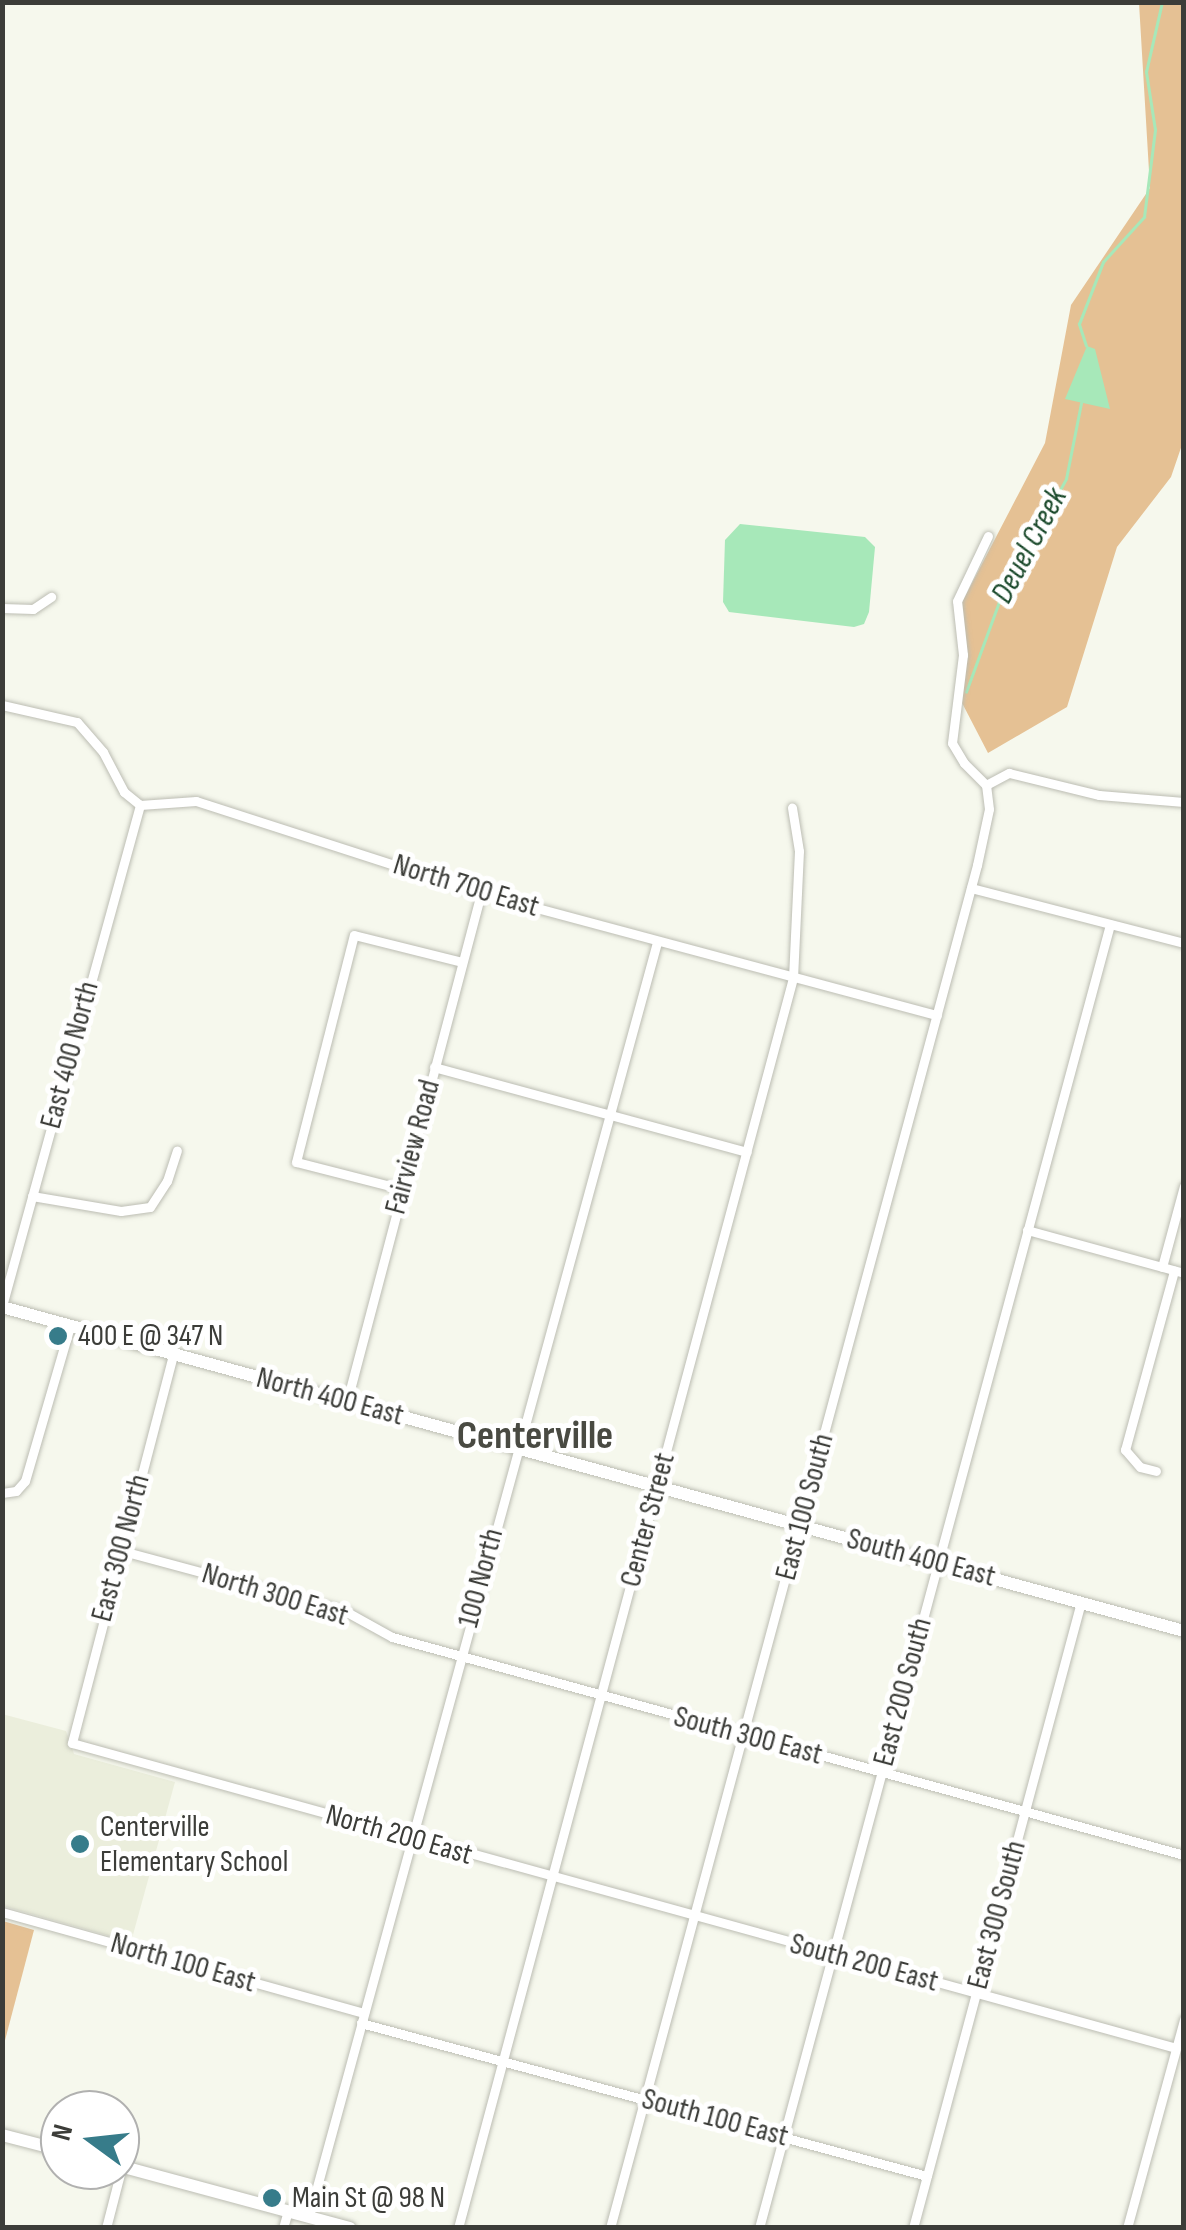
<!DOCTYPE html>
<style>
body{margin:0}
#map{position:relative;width:1186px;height:2230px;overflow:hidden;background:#f6f8ed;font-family:"Sofia Sans Condensed",sans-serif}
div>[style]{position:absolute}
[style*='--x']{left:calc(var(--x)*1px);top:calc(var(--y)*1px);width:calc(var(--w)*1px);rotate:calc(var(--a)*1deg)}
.built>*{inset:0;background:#ebeedc}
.green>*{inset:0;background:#e5c194}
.water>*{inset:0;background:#a7e8b9}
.stream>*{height:2.5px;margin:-1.25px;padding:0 1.25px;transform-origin:1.25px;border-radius:1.25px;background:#a7e8b9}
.roads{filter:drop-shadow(0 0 2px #bcbdb3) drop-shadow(0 0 2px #bcbdb3)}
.street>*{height:9px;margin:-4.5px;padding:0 4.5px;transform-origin:4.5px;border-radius:4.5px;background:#fff}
.secondary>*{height:12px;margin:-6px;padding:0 6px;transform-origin:6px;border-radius:6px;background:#fff}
.dots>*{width:28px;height:28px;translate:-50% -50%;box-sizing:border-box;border:5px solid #fff;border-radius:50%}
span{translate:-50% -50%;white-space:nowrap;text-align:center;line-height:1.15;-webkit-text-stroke:10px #fff;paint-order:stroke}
.street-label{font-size:30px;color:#3c3d39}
.poi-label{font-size:30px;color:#3c3d39}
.left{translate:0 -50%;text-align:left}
.water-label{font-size:32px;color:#1a492b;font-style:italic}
.district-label{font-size:40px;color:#494a42;font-weight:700}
.frame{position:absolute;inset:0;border:5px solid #3c3d39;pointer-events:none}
.north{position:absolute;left:40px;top:2090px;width:100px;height:100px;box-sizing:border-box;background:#fff;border:2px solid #b1b1b0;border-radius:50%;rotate:285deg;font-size:28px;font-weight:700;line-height:40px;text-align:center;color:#3c3d39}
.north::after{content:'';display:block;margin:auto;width:35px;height:45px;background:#377c8a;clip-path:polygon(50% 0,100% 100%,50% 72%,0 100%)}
</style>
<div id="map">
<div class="built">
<i style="clip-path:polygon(2px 1714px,66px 1731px,74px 1754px,175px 1782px,131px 1942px,3px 1906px)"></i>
</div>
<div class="green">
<i style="clip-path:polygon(1139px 3px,1183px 3px,1184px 439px,1171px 477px,1117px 547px,1067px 707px,988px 753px,960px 699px,958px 610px,1045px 443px,1071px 305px,1150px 188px)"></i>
<i style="clip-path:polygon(3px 1921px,34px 1930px,3px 2048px,2px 1921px)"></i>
</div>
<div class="water">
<i style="clip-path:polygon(1087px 346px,1095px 349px,1110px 409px,1065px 399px)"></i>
<i style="clip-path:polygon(740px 524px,865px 537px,875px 547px,869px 612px,864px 624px,854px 627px,729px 612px,723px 602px,725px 540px)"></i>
</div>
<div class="stream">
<i style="--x:1086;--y:346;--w:23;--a:-108"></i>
<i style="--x:1079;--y:324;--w:66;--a:-68.8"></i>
<i style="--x:1103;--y:262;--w:61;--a:-47.7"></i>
<i style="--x:1144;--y:217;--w:88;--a:-82.8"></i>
<i style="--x:1155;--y:130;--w:59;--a:-98.8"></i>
<i style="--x:1146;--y:72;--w:72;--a:-77.1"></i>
<i style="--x:966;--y:692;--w:99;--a:-69.9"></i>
<i style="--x:1000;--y:599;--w:137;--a:-61.2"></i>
<i style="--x:1066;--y:479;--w:77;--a:-78.8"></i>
</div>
<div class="roads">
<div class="street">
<i style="--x:2;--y:608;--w:31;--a:2"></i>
<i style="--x:33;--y:609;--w:22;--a:-34"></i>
<i style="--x:2;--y:705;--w:77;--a:12.8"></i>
<i style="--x:77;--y:722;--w:40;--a:49"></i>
<i style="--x:103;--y:752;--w:45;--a:62.3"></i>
<i style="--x:124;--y:792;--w:21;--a:39"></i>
<i style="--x:986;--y:785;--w:31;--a:-135"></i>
<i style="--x:964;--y:763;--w:23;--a:-121"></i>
<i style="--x:952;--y:743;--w:89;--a:-82.9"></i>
<i style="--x:963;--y:655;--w:54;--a:-96.3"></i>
<i style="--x:957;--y:601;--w:72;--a:-64.5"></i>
<i style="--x:986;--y:785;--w:26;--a:-28"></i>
<i style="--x:1009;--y:773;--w:93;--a:13.7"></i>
<i style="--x:1099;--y:795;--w:85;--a:4.7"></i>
<i style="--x:140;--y:805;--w:56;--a:-4.1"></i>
<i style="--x:196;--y:801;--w:299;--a:17.9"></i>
<i style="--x:481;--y:893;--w:472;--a:15"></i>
<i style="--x:971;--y:888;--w:220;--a:14.5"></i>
<i style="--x:434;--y:1067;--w:324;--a:15.2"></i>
<i style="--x:402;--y:1189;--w:109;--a:-165.7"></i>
<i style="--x:296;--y:1162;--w:234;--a:-75.7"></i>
<i style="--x:354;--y:935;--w:111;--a:14"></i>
<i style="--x:32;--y:1196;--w:90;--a:9.6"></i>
<i style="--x:121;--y:1211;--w:29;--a:-8"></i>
<i style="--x:150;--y:1207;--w:31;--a:-57"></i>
<i style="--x:167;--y:1181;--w:32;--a:-72"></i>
<i style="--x:1027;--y:1230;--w:163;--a:15.3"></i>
<i style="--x:1162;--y:1267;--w:84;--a:-74.8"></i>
<i style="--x:2;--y:1306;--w:520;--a:-74.6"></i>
<i style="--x:173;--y:1355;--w:401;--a:104.6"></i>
<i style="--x:72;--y:1743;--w:1145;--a:15.44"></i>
<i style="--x:347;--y:1401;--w:525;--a:-75.22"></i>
<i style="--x:1156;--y:1471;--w:16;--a:-166"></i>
<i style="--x:1140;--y:1467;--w:23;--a:-131"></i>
<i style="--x:1125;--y:1450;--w:186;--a:-74.7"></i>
<i style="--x:2;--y:1493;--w:14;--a:-8"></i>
<i style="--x:16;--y:1491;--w:13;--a:-48"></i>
<i style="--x:25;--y:1481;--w:161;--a:-73.8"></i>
<i style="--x:119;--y:1550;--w:234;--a:15.1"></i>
<i style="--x:345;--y:1611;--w:54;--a:29"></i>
<i style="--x:392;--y:1637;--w:821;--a:15.39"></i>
<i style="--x:2;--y:1912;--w:376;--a:15.6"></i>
<i style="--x:361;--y:2023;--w:586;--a:15.13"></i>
<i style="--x:309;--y:2216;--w:1321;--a:-74.72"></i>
<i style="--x:106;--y:2228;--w:64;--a:-75.5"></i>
<i style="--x:283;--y:2228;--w:19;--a:-74"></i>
<i style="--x:458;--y:2228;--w:1294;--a:-75"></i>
<i style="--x:793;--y:978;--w:127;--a:-87.3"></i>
<i style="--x:799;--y:851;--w:44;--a:-99.2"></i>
<i style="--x:610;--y:2228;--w:1412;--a:-74.93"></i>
<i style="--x:977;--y:865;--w:57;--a:-77.9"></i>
<i style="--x:989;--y:809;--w:24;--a:-97"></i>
<i style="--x:759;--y:2228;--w:1350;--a:-74.93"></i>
<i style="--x:913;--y:2228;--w:648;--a:-74.98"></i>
<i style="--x:1127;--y:2228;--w:216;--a:-74.7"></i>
</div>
<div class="secondary">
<i style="--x:2;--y:1307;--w:1226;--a:15.33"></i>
<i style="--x:2;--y:2135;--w:60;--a:14.5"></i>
<i style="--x:120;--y:2166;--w:238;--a:15.1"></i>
</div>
</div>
<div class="dots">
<i style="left:58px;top:1336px;background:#377c8a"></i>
<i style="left:80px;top:1844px;background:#377c8a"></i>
<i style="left:272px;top:2198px;background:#377c8a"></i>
</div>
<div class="street-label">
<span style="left:466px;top:886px;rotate:17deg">North 700 East</span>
<span style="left:70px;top:1055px;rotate:-75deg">East 400 North</span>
<span style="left:413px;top:1147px;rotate:-75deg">Fairview Road</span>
<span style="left:330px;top:1397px;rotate:15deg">North 400 East</span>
<span style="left:805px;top:1507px;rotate:-75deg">East 100 South</span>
<span style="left:648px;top:1520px;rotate:-75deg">Center Street</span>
<span style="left:121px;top:1548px;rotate:-75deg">East 300 North</span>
<span style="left:921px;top:1558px;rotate:15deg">South 400 East</span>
<span style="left:481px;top:1578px;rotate:-75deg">100 North</span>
<span style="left:275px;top:1595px;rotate:17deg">North 300 East</span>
<span style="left:903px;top:1692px;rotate:-75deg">East 200 South</span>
<span style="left:748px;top:1736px;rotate:15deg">South 300 East</span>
<span style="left:399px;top:1835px;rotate:16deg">North 200 East</span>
<span style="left:997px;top:1915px;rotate:-75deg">East 300 South</span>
<span style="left:183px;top:1963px;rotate:16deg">North 100 East</span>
<span style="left:864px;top:1963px;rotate:15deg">South 200 East</span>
<span style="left:715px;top:2118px;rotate:15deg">South 100 East</span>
</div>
<div class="poi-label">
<span class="left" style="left:78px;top:1336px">400 E @ 347 N</span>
<span class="left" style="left:100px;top:1844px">Centerville<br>Elementary School</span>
<span class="left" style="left:292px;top:2198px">Main St @ 98 N</span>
</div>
<div class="water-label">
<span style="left:1030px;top:546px;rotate:-62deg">Deuel Creek</span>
</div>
<div class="district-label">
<span style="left:535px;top:1436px">Centerville</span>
</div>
<div class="frame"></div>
<div class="north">N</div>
</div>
